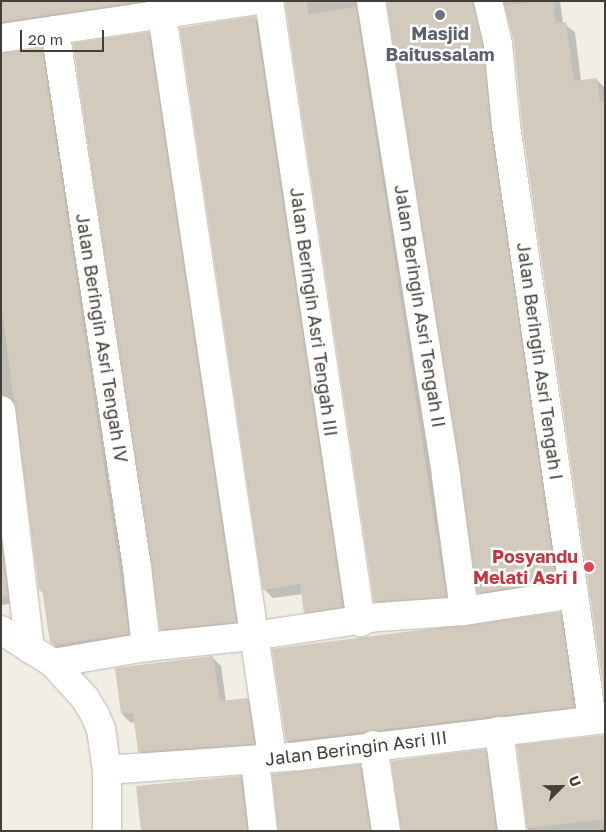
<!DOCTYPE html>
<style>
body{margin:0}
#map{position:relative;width:606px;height:832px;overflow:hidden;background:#f1eee6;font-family:"Golos Text",sans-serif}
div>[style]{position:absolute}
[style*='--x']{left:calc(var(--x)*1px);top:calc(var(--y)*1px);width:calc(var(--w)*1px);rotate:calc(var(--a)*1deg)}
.shadow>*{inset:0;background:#0003}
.building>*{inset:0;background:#d2cabd}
.roads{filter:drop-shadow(0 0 1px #bfb8ad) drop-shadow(0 0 1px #bfb8ad)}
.minor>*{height:28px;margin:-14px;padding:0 14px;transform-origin:14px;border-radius:14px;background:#fff}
.dots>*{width:14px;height:14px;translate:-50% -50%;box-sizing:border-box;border:2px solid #fff;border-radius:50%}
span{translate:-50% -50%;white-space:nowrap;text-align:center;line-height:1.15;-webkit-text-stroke:5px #fff;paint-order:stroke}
.worship-label{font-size:18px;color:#5b616d;font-weight:700}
.street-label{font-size:18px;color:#433e36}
.health-label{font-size:18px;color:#be3a42;font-weight:700}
.right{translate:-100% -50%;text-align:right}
.frame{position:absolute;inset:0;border:2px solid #433e36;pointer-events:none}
.north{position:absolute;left:536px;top:762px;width:50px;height:50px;-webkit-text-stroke:4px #fff;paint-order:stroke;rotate:67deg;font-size:14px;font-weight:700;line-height:20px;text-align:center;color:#433e36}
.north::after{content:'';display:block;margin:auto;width:18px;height:22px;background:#433e36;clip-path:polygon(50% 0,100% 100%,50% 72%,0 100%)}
.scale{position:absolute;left:20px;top:30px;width:84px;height:22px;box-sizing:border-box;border:2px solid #433e36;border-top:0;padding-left:6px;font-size:15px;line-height:18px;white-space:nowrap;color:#433e36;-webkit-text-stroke:4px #fff;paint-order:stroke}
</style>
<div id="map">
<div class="shadow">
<i style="clip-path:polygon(1px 1px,157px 1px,1px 36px)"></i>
<i style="clip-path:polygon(286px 1px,368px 1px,454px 605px,384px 610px,375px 601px)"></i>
<i style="clip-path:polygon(388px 1px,485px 1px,564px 590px,487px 601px,479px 593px)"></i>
<i style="clip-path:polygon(503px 1px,560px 1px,563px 23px,575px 32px,581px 81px,596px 79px,605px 88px,605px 690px,515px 42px)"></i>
<i style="clip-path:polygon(255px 18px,264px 27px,351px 615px,314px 621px,305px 612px,303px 594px,273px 598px,264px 589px)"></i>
<i style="clip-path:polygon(148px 33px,157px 42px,244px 630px,170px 638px,161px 629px)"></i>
<i style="clip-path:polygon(41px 49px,50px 58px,137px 643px,60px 651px,51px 642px,44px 594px,40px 590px,15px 404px,1px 406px,1px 53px)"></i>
<i style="clip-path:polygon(1px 483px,16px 603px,1px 605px)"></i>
<i style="clip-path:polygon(560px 613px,569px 622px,582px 715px,296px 750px,287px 741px)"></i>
<i style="clip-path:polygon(212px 657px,221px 666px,226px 702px,247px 699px,256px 708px,263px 752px,148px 760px,139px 751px,136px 722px,131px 723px,122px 714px)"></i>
<i style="clip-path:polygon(605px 736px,605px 831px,528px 831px,518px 747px)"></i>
<i style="clip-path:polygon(485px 751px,494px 759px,503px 831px,402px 831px)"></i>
<i style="clip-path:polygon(360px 766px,369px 775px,377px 831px,279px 831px)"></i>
<i style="clip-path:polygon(241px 777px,250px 786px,255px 831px,142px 831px)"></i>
</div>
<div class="building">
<i style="clip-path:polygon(1px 1px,144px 1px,1px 22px)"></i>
<i style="clip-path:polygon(285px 1px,307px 1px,308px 14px,356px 7px,446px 597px,374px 602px)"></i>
<i style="clip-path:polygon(396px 1px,473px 1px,483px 47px,491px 128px,556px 581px,477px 593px,387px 3px)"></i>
<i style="clip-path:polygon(540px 1px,553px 1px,556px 23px,566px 22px,574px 81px,597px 78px,600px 103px,605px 102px,605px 699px,522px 124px,514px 42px,505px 6px)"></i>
<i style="clip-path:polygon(255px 16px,343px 607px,304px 613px,300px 584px,263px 590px,180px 28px)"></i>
<i style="clip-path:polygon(149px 32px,236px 622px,160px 630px,73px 43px)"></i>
<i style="clip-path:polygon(42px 48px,129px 634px,54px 645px,50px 642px,42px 590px,39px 590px,1px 303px,1px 53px)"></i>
<i style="clip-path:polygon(1px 542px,8px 595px,1px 596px)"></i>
<i style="clip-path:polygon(561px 612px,574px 707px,286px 741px,272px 649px)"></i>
<i style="clip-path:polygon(213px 656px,220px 701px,248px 698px,254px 744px,138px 752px,133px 713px,121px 714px,115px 668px)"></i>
<i style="clip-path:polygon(605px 735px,605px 819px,527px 828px,517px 745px)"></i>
<i style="clip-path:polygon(486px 749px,496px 831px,401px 831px,391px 761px)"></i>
<i style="clip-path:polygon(360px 764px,370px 831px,278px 831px,272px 774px)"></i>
<i style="clip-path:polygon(241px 776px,247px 831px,141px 831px,136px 786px)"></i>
</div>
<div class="roads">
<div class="minor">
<i style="--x:160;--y:1;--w:763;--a:81.56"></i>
<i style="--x:269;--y:1;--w:628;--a:81.57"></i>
<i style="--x:371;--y:1;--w:482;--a:81"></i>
<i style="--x:446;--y:477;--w:135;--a:82.3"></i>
<i style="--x:488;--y:1;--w:44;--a:76.9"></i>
<i style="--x:498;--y:44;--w:82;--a:84.4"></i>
<i style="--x:506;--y:126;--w:600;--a:81.76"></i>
<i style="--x:55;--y:30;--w:543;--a:81.32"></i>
<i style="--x:137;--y:567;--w:81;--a:83.6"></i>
<i style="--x:1;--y:38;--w:255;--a:-8.4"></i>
<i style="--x:1;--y:410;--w:241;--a:83.1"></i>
<i style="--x:1;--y:630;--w:62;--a:32.4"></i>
<i style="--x:53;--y:663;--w:47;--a:47.6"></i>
<i style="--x:85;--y:698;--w:20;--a:60"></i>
<i style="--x:95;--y:715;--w:15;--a:67"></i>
<i style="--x:101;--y:729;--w:41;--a:81.7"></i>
<i style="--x:107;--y:770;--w:61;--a:90"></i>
<i style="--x:53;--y:663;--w:94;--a:-9.8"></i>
<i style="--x:146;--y:647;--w:108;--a:-5.9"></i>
<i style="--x:253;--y:636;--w:127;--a:-8.6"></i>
<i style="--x:379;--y:617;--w:85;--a:-4"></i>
<i style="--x:464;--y:611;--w:111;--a:-8.8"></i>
<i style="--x:499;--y:731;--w:101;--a:82.6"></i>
<i style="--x:373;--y:745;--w:87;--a:81.4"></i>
<i style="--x:255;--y:760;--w:71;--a:83.6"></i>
<i style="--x:107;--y:770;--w:194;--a:-4.1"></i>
<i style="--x:300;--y:756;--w:307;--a:-6.9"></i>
</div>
</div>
<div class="dots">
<i style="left:440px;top:15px;background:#6b7280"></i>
<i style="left:589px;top:567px;background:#e0444e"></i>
</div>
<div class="worship-label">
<span style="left:440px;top:44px">Masjid<br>Baitussalam</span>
</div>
<div class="street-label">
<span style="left:420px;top:306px;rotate:81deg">Jalan Beringin Asri Tengah II</span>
<span style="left:314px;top:312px;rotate:82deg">Jalan Beringin Asri Tengah III</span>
<span style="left:102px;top:338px;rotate:81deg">Jalan Beringin Asri Tengah IV</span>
<span style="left:540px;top:361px;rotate:82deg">Jalan Beringin Asri Tengah I</span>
<span style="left:356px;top:748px;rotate:-7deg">Jalan Beringin Asri III</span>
</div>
<div class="health-label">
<span class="right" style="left:578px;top:567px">Posyandu<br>Melati Asri I</span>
</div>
<div class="frame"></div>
<div class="north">U</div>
<div class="scale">20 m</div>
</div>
